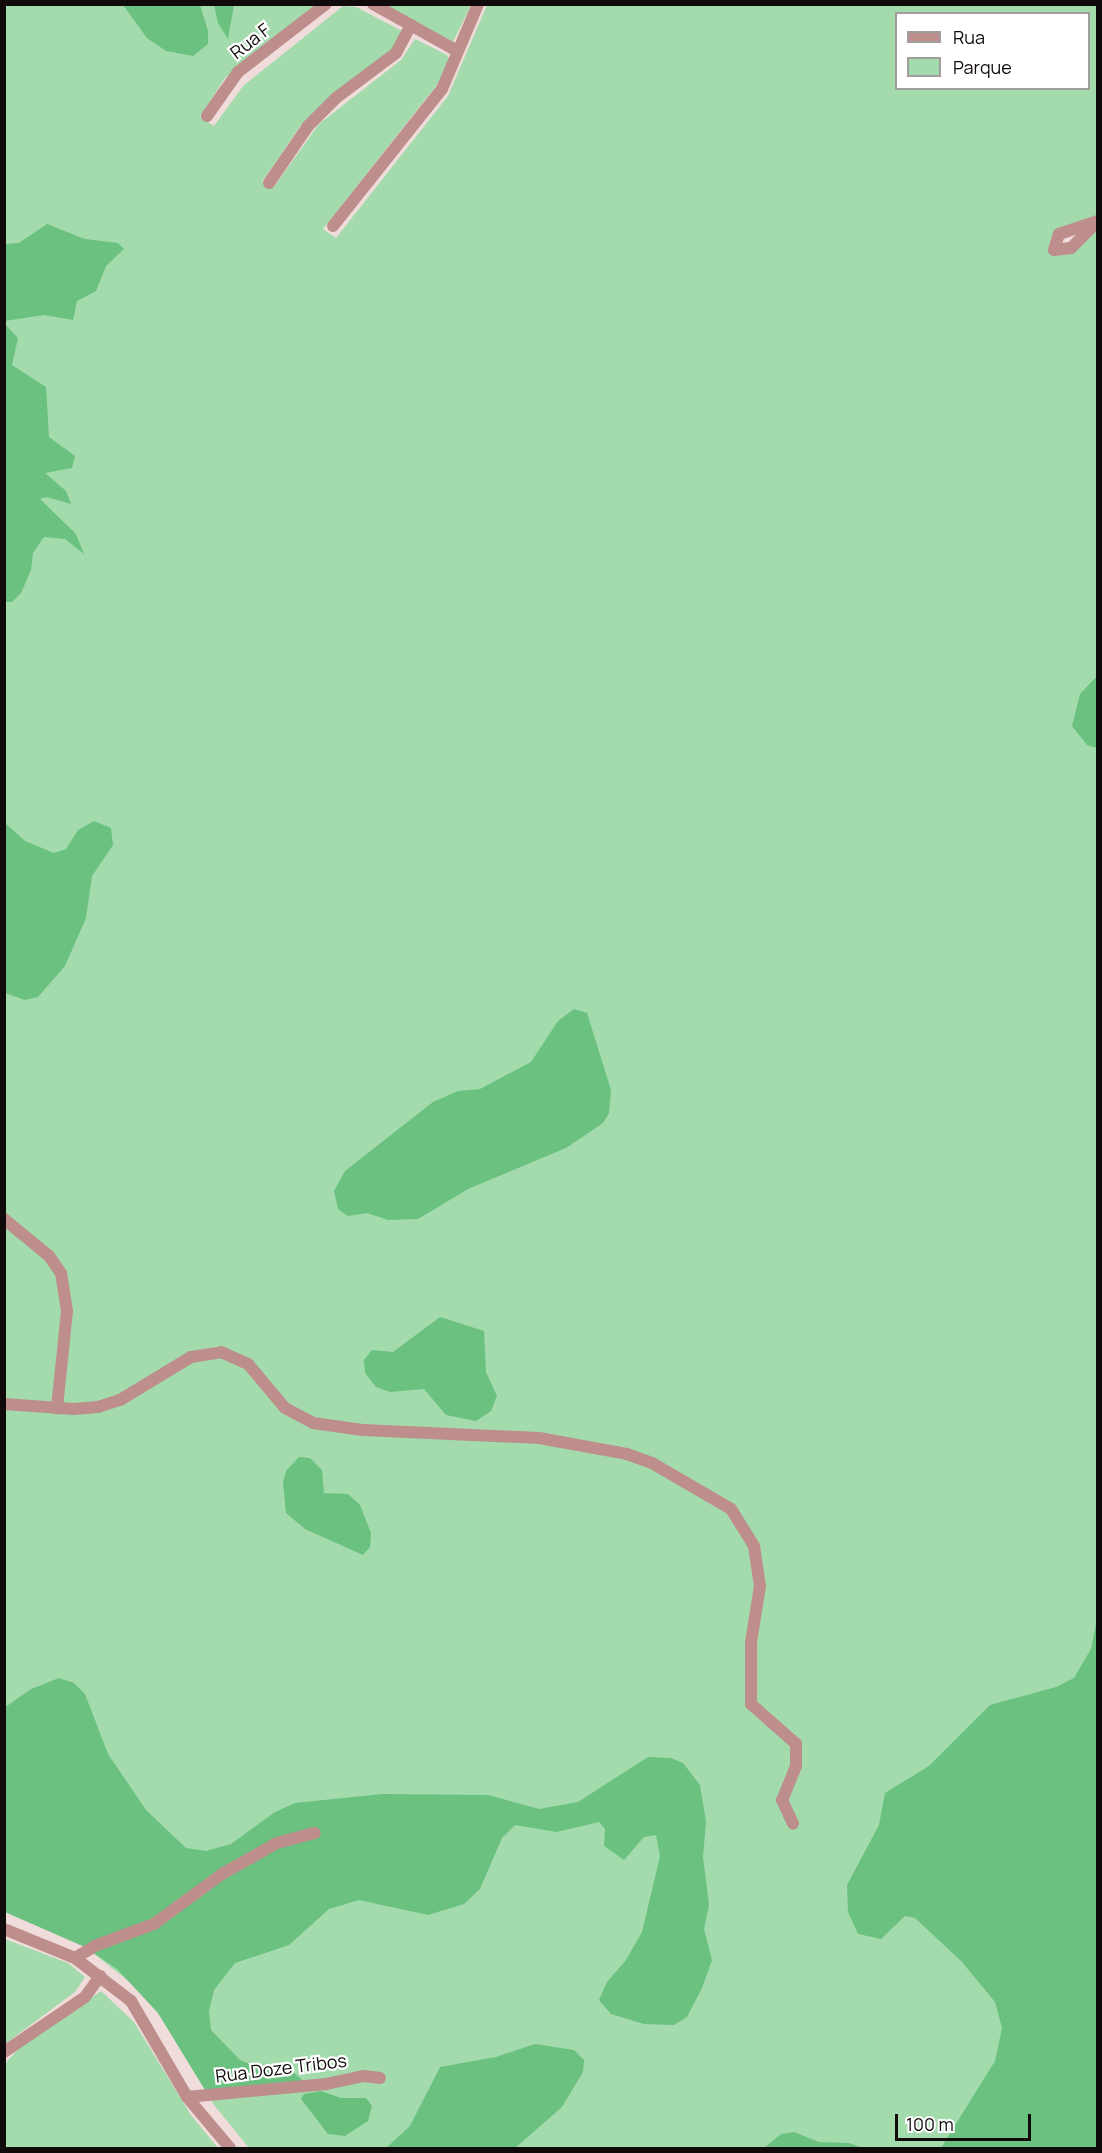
<!DOCTYPE html>
<style>
body{margin:0}
#map{position:relative;width:1102px;height:2153px;overflow:hidden;background:#f0dcdb;font-family:Manrope,sans-serif}
div>[style]{position:absolute}
[style*='--x']{left:calc(var(--x)*1px);top:calc(var(--y)*1px);width:calc(var(--w)*1px);rotate:calc(var(--a)*1deg)}
.green>*{inset:0;background:#a3dbad}
.forest>*{inset:0;background:#6bc17f}
.water>*{inset:0;background:#69c07d}
.minor>*{height:12px;margin:-6px;padding:0 6px;transform-origin:6px;border-radius:6px;background:#bd8e8c}
span{translate:-50% -50%;white-space:nowrap;text-align:center;line-height:1.15;-webkit-text-stroke:4.5px #fff;paint-order:stroke}
.street-label{font-size:18px;color:#110a0a}
.frame{position:absolute;inset:0;border:6px solid #110a0a;pointer-events:none}
.legend{position:absolute;left:895px;top:12px;width:195px;height:78px;box-sizing:border-box;background:#fff;border:2px solid #a09d9d;margin:0;padding:8px 10px;list-style:none;font-size:18px;color:#110a0a}
.legend li{display:flex;align-items:center;gap:12px;height:30px}
.legend b{width:30px;border:2px solid #a09d9d}
.scale{position:absolute;left:895px;top:2114px;width:136px;height:27px;box-sizing:border-box;border:3px solid #110a0a;border-top:0;padding-left:8px;font-size:18px;line-height:21px;white-space:nowrap;color:#110a0a;-webkit-text-stroke:4px #fff;paint-order:stroke}
</style>
<div id="map">
<div class="green">
<i style="clip-path:polygon(evenodd,5px 5px,318px 5px,225px 78px,200px 117px,214px 126px,243px 86px,343px 6px,356px 7px,402px 31px,398px 45px,301px 125px,262px 182px,273px 188px,319px 124px,401px 60px,415px 39px,447px 55px,449px 59px,439px 82px,323px 229px,336px 238px,448px 96px,487px 5px,1097px 5px,1097px 217px,1072px 224px,1054px 256px,1062px 255px,1097px 227px,1097px 2148px,249px 2148px,214px 2105px,158px 2013px,132px 1984px,84px 1946px,5px 1912px,5px 5px,896px 14px,1088px 14px,1088px 88px,896px 88px,896px 14px)"></i>
<i style="clip-path:polygon(382px 5px,471px 5px,453px 42px)"></i>
<i style="clip-path:polygon(5px 1939px,68px 1963px,85px 1977px,75px 1992px,5px 2044px)"></i>
<i style="clip-path:polygon(101px 1991px,134px 2022px,191px 2115px,218px 2148px,5px 2148px,5px 2064px,19px 2048px)"></i>
</div>
<div class="forest">
<i style="clip-path:polygon(123px 5px,200px 5px,208px 31px,208px 44px,193px 56px,166px 51px,147px 38px)"></i>
<i style="clip-path:polygon(214px 5px,234px 5px,228px 39px,218px 23px)"></i>
<i style="clip-path:polygon(47px 224px,85px 239px,118px 243px,124px 249px,106px 266px,96px 291px,77px 301px,73px 320px,44px 315px,5px 321px,5px 244px,19px 243px)"></i>
<i style="clip-path:polygon(4px 323px,18px 338px,12px 365px,46px 387px,49px 437px,75px 456px,72px 468px,45px 473px,66px 491px,71px 504px,47px 497px,40px 499px,76px 534px,84px 554px,65px 539px,44px 537px,33px 553px,31px 570px,21px 593px,12px 602px,4px 602px)"></i>
<i style="clip-path:polygon(1097px 676px,1097px 748px,1087px 745px,1072px 726px,1080px 694px)"></i>
<i style="clip-path:polygon(94px 821px,111px 828px,113px 845px,92px 876px,86px 918px,65px 966px,38px 997px,25px 1000px,5px 993px,5px 823px,25px 841px,54px 853px,66px 849px,78px 830px)"></i>
<i style="clip-path:polygon(574px 1009px,587px 1013px,611px 1090px,609px 1113px,603px 1123px,566px 1148px,468px 1189px,418px 1219px,388px 1220px,367px 1213px,348px 1216px,338px 1209px,334px 1191px,345px 1171px,433px 1102px,458px 1091px,480px 1089px,531px 1062px,558px 1021px)"></i>
<i style="clip-path:polygon(440px 1317px,484px 1331px,486px 1372px,497px 1396px,491px 1411px,476px 1421px,446px 1415px,424px 1389px,390px 1392px,376px 1387px,365px 1373px,364px 1360px,372px 1350px,393px 1352px)"></i>
<i style="clip-path:polygon(299px 1457px,310px 1458px,322px 1470px,324px 1493px,348px 1494px,360px 1505px,371px 1533px,370px 1547px,363px 1555px,305px 1529px,286px 1513px,283px 1482px,286px 1471px)"></i>
<i style="clip-path:polygon(1097px 1619px,1097px 2148px,941px 2148px,995px 2061px,1002px 2028px,995px 2002px,962px 1962px,915px 1918px,905px 1916px,881px 1939px,858px 1934px,848px 1912px,847px 1885px,879px 1825px,885px 1793px,929px 1766px,990px 1705px,1056px 1687px,1074px 1678px,1091px 1649px)"></i>
<i style="clip-path:polygon(59px 1678px,74px 1683px,85px 1694px,108px 1754px,146px 1810px,186px 1848px,206px 1851px,231px 1844px,275px 1812px,295px 1803px,382px 1794px,488px 1795px,539px 1809px,578px 1802px,648px 1757px,671px 1758px,683px 1763px,700px 1785px,706px 1821px,703px 1857px,709px 1905px,704px 1929px,712px 1960px,702px 1988px,687px 2017px,674px 2025px,644px 2024px,611px 2014px,599px 2000px,607px 1982px,626px 1960px,642px 1932px,660px 1856px,656px 1835px,644px 1837px,624px 1860px,604px 1846px,605px 1829px,599px 1822px,557px 1832px,515px 1825px,502px 1838px,480px 1889px,464px 1904px,428px 1915px,359px 1900px,329px 1909px,289px 1945px,235px 1963px,214px 1990px,209px 2011px,211px 2030px,240px 2060px,259px 2068px,294px 2073px,307px 2084px,207px 2093px,158px 2013px,118px 1970px,91px 1951px,154px 1927px,251px 1861px,278px 1847px,317px 1836px,316px 1828px,259px 1847px,156px 1918px,87px 1948px,5px 1912px,4px 1708px,31px 1689px)"></i>
<i style="clip-path:polygon(535px 2044px,574px 2050px,584px 2060px,583px 2072px,562px 2107px,515px 2148px,386px 2148px,410px 2126px,440px 2067px,496px 2057px)"></i>
<i style="clip-path:polygon(794px 2132px,819px 2142px,849px 2143px,863px 2148px,764px 2148px,781px 2134px)"></i>
</div>
<div class="water">
<i style="clip-path:polygon(321px 2091px,341px 2098px,366px 2098px,372px 2106px,368px 2121px,345px 2136px,328px 2134px,301px 2099px,304px 2094px)"></i>
</div>
<div class="minor">
<i style="--x:373;--y:4;--w:96;--a:29.2"></i>
<i style="--x:207;--y:116;--w:54;--a:-54.8"></i>
<i style="--x:238;--y:72;--w:111;--a:-37.7"></i>
<i style="--x:269;--y:183;--w:69;--a:-55.6"></i>
<i style="--x:308;--y:126;--w:40;--a:-45"></i>
<i style="--x:336;--y:98;--w:75;--a:-36.9"></i>
<i style="--x:396;--y:53;--w:32;--a:-62"></i>
<i style="--x:1097;--y:222;--w:37;--a:135"></i>
<i style="--x:1071;--y:248;--w:17;--a:173"></i>
<i style="--x:1054;--y:250;--w:17;--a:-73"></i>
<i style="--x:1059;--y:234;--w:41;--a:-18.4"></i>
<i style="--x:333;--y:226;--w:175;--a:-51.5"></i>
<i style="--x:442;--y:89;--w:92;--a:-67"></i>
<i style="--x:4;--y:1219;--w:58;--a:39.4"></i>
<i style="--x:49;--y:1256;--w:21;--a:55"></i>
<i style="--x:61;--y:1273;--w:38;--a:81"></i>
<i style="--x:67;--y:1311;--w:98;--a:95.9"></i>
<i style="--x:4;--y:1404;--w:70;--a:4.1"></i>
<i style="--x:74;--y:1409;--w:24;--a:-5"></i>
<i style="--x:98;--y:1407;--w:23;--a:-18"></i>
<i style="--x:120;--y:1400;--w:83;--a:-31.2"></i>
<i style="--x:191;--y:1357;--w:30;--a:-9"></i>
<i style="--x:221;--y:1352;--w:30;--a:24"></i>
<i style="--x:248;--y:1364;--w:57;--a:49.9"></i>
<i style="--x:285;--y:1408;--w:32;--a:28"></i>
<i style="--x:313;--y:1423;--w:50;--a:8"></i>
<i style="--x:363;--y:1430;--w:176;--a:2.6"></i>
<i style="--x:539;--y:1438;--w:89;--a:10.3"></i>
<i style="--x:627;--y:1454;--w:27;--a:20"></i>
<i style="--x:652;--y:1463;--w:91;--a:30.2"></i>
<i style="--x:731;--y:1509;--w:44;--a:58.1"></i>
<i style="--x:754;--y:1546;--w:40;--a:81.5"></i>
<i style="--x:760;--y:1586;--w:57;--a:99.1"></i>
<i style="--x:751;--y:1642;--w:62;--a:90"></i>
<i style="--x:751;--y:1704;--w:60;--a:41.6"></i>
<i style="--x:796;--y:1744;--w:22;--a:90"></i>
<i style="--x:796;--y:1766;--w:37;--a:112"></i>
<i style="--x:782;--y:1800;--w:26;--a:65"></i>
<i style="--x:4;--y:1929;--w:77;--a:22.2"></i>
<i style="--x:75;--y:1958;--w:71;--a:37.5"></i>
<i style="--x:131;--y:2001;--w:111;--a:59.7"></i>
<i style="--x:187;--y:2097;--w:67;--a:49.9"></i>
<i style="--x:75;--y:1958;--w:26;--a:-31"></i>
<i style="--x:97;--y:1945;--w:61;--a:-20.2"></i>
<i style="--x:154;--y:1924;--w:84;--a:-36.3"></i>
<i style="--x:222;--y:1874;--w:63;--a:-29.4"></i>
<i style="--x:277;--y:1843;--w:39;--a:-15"></i>
<i style="--x:4;--y:2052;--w:98;--a:-34.2"></i>
<i style="--x:85;--y:1997;--w:26;--a:-54"></i>
<i style="--x:187;--y:2097;--w:140;--a:-5.3"></i>
<i style="--x:326;--y:2084;--w:39;--a:-12"></i>
<i style="--x:364;--y:2076;--w:16;--a:7"></i>
</div>
<div class="street-label">
<span style="left:250px;top:41px;rotate:-38deg">Rua F</span>
<span style="left:281px;top:2068px;rotate:-7deg">Rua Doze Tribos</span>
</div>
<div class="frame"></div>
<ul class="legend">
<li><b style="height:8px;background:#bd8e8c"></b>Rua</li>
<li><b style="height:16px;background:#a3dbad"></b>Parque</li>
</ul>
<div class="scale">100 m</div>
</div>
